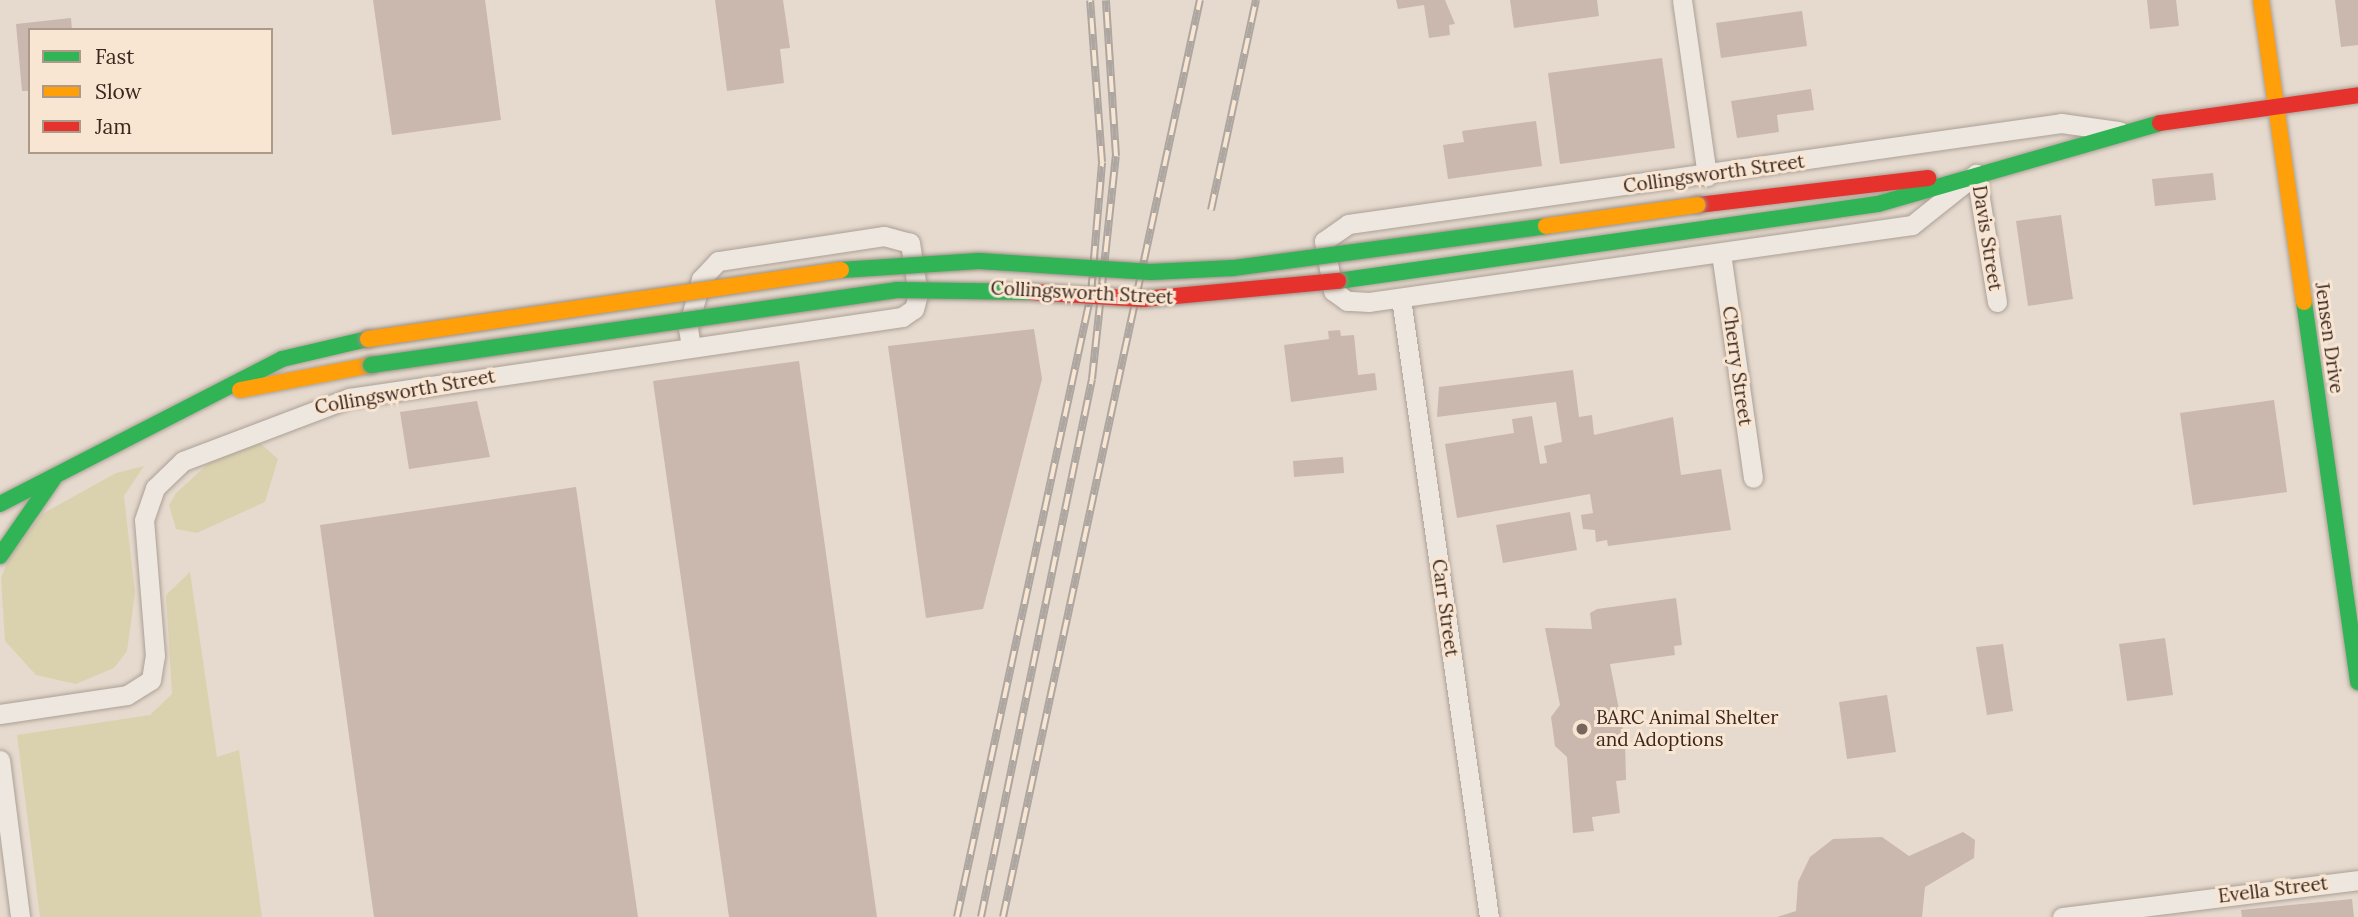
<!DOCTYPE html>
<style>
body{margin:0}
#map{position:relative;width:2358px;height:917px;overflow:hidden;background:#e6dace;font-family:Lora,serif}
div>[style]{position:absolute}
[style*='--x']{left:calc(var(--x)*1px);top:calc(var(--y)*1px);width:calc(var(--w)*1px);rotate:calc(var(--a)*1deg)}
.green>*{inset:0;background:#dad2af}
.building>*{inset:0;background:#cab7ae}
.roads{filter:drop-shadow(0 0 2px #aca096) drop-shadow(0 0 2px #aca096)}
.street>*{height:19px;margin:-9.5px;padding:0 9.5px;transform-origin:9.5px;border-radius:9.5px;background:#eee7e0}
.fast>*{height:16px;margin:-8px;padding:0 8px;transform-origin:8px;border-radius:8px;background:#30b455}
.slow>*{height:16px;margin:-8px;padding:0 8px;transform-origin:8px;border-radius:8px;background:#ff9f0a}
.jam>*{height:16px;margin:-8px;padding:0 8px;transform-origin:8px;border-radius:8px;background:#e5322d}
.rail>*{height:8px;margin-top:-4px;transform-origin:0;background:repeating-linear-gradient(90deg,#f8e6d3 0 16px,#aea6a0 0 32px);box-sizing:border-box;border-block:2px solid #aea6a0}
.bridges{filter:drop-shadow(0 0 2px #9b8f86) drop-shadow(0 0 2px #9b8f86)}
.fast-bridge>*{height:16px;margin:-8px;padding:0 8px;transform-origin:8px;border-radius:8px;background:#30b455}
.slow-bridge>*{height:16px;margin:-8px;padding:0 8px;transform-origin:8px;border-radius:8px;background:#ff9f0a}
.jam-bridge>*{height:16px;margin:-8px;padding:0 8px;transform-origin:8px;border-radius:8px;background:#e5322d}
.dots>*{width:19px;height:19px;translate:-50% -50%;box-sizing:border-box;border:4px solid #f8e6d3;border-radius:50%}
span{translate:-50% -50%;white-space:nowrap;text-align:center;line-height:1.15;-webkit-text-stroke:6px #f8e6d3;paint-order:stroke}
.street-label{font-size:19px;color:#3c261d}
.poi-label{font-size:19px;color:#3c261d}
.left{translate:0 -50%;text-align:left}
.legend{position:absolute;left:28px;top:28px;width:245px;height:126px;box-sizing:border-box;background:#f8e6d3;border:2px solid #ad998a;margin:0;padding:9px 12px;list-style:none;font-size:21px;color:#3c261d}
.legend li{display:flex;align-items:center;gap:14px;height:35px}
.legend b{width:35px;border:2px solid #ad998a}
</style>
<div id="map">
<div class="green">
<i style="clip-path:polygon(259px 442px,278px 459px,265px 502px,197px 533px,176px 529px,169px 505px,176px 493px,210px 462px)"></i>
<i style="clip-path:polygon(144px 466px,124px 496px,135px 593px,127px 651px,114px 668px,76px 684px,36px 675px,5px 641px,1px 578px,9px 557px,42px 514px,116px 473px)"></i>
<i style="clip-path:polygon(190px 572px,217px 757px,239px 750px,262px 917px,40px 917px,17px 735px,150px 715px,172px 694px,166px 595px)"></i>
</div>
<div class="building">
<i style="clip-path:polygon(373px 0,485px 0,501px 120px,392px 135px)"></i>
<i style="clip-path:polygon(715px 0,783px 0,790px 48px,780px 49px,784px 83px,727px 91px)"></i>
<i style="clip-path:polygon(1396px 0,1445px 0,1455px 24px,1449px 25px,1450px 35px,1429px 38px,1424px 5px,1398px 9px)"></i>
<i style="clip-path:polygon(1510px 0,1597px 0,1599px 16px,1514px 28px)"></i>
<i style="clip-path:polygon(2147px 0,2176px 0,2179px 26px,2150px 29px)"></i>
<i style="clip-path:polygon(2335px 0,2358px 0,2358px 45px,2341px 47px)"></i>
<i style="clip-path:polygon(1802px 11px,1807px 46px,1721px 58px,1716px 23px)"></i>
<i style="clip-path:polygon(71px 18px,72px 30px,30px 30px,30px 91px,22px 91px,16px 24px)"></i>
<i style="clip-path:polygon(1662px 58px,1675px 148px,1560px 164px,1548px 73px)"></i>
<i style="clip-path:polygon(1811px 89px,1814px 110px,1777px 115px,1779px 132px,1737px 138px,1731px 101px)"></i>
<i style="clip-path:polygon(1536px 121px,1542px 166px,1448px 179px,1443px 145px,1464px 142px,1462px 131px)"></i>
<i style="clip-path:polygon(2213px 173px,2216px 200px,2155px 206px,2152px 179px)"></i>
<i style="clip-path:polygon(2061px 215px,2073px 299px,2028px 306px,2016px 221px)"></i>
<i style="clip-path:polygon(1034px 329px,1042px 379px,983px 609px,926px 618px,888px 346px)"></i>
<i style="clip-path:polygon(1340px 330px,1341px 336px,1354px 335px,1358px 375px,1375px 373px,1377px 390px,1291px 402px,1284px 345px,1329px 339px,1328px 331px)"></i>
<i style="clip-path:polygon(799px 361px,877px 917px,729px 917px,653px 381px)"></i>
<i style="clip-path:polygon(1573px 370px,1579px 417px,1592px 415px,1594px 435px,1673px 417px,1681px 475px,1721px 469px,1731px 530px,1608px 546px,1607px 540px,1596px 542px,1595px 530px,1583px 529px,1581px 515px,1593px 513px,1590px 494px,1457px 518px,1445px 444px,1514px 433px,1512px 419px,1532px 416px,1540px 464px,1547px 463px,1544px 446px,1562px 442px,1556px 402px,1437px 417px,1439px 387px)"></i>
<i style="clip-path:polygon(2274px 400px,2287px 492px,2193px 505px,2180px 413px)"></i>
<i style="clip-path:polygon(477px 401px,490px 457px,409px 469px,400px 412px)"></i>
<i style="clip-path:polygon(1343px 457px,1344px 473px,1294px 477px,1293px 461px)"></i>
<i style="clip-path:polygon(576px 487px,638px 917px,374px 917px,320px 525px)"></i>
<i style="clip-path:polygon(1570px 512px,1577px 550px,1503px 563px,1496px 525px)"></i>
<i style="clip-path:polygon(1676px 598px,1682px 645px,1674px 646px,1675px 655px,1610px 664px,1625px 740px,1626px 780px,1616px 781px,1620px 813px,1592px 817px,1594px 831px,1573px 833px,1567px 757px,1555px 746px,1551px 717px,1560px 705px,1545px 628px,1592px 629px,1590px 613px,1597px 609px)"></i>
<i style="clip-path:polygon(2165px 638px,2173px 695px,2127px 701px,2119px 644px)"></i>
<i style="clip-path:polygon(2003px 644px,2013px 711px,1987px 715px,1976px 647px)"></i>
<i style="clip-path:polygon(1887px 695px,1896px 752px,1847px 759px,1839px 702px)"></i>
<i style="clip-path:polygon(1963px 832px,1975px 840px,1974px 858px,1925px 887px,1922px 917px,1777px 917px,1796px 911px,1798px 882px,1810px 857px,1833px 839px,1882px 837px,1909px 856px)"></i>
<i style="clip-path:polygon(2352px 899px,2354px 917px,2242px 917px,2241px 910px)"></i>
</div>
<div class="roads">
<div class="street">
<i style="--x:1682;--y:0;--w:178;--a:81.9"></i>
<i style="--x:1721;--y:253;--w:227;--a:81.9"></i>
<i style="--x:1401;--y:298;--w:625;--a:81.91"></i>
<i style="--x:1997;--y:302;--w:130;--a:-99.3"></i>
<i style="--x:1976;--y:174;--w:82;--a:141.4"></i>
<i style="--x:1912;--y:225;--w:548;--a:171.93"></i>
<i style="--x:1369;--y:302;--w:22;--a:-177"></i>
<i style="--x:1347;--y:301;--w:17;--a:-144"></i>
<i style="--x:1333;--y:291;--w:51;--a:-100.2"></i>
<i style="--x:1324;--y:241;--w:29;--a:-35"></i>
<i style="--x:1348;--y:224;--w:720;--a:-8.06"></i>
<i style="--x:2061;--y:123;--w:59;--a:7.9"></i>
<i style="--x:0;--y:714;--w:128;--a:-8.5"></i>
<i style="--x:127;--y:695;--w:28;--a:-32"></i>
<i style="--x:151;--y:680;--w:24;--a:-81"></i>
<i style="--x:155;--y:656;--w:136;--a:-94.6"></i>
<i style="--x:144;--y:520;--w:34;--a:-71"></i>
<i style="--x:155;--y:488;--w:39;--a:-44"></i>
<i style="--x:183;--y:461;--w:178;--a:-20.8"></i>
<i style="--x:349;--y:398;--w:559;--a:-8.33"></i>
<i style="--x:902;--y:317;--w:14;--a:-34"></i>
<i style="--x:914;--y:309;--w:16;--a:-75"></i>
<i style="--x:918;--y:294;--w:52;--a:-98.9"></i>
<i style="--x:910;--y:243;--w:27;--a:-165"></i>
<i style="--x:884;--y:236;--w:168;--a:171.4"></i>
<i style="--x:718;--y:261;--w:25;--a:133"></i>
<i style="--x:701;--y:279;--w:51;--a:104.9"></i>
<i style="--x:688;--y:328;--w:19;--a:81"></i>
<i style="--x:0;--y:760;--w:158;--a:82.7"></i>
<i style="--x:2062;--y:917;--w:298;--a:-7.1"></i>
</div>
<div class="fast">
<i style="--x:1338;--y:281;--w:545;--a:-8.12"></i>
<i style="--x:1878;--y:204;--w:293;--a:-16"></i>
<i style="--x:2304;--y:302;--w:384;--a:81.9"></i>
<i style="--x:0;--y:504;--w:317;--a:-27.2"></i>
<i style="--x:282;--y:359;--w:88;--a:-13.1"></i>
<i style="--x:0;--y:556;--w:95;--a:-55.3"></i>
</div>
<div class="slow">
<i style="--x:2261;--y:0;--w:305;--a:81.9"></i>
<i style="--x:240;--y:390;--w:133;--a:-10.8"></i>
</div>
<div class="jam">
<i style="--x:2160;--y:123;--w:200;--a:-8"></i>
<i style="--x:1698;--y:205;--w:232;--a:-6.7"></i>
</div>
</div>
<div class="rail">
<i style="--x:1211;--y:210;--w:215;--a:-77.9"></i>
<i style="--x:957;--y:917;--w:637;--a:-77.86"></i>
<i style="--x:1091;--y:294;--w:132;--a:-85.2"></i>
<i style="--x:1102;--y:162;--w:162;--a:-94.2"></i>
<i style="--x:981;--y:917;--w:549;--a:-78.34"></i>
<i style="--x:1092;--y:379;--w:224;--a:-83.9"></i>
<i style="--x:1116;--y:156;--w:156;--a:-93.7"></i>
<i style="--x:1003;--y:917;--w:938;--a:-77.88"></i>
</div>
<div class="bridges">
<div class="fast-bridge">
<i style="--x:841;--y:270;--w:138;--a:-3.7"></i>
<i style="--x:979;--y:261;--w:172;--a:3.7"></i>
<i style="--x:1151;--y:272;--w:82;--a:-2.8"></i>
<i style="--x:1233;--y:268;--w:316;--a:-7.6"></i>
<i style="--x:371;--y:365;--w:531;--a:-8.11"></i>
<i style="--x:897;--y:290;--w:134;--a:0.9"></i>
</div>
<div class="slow-bridge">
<i style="--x:1546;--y:226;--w:153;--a:-7.9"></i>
<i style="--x:368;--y:339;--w:478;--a:-8.3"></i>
</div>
<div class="jam-bridge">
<i style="--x:1031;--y:292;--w:112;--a:3.6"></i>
<i style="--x:1143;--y:299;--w:196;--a:-5.3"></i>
</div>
</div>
<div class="dots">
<i style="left:1582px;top:729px;background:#78655b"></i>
</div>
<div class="street-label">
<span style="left:1714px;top:174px;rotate:-8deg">Collingsworth Street</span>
<span style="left:1987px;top:238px;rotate:81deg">Davis Street</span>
<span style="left:1082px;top:293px;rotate:3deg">Collingsworth Street</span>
<span style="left:2329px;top:338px;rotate:82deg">Jensen Drive</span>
<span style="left:1737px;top:366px;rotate:82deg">Cherry Street</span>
<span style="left:405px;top:392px;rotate:-10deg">Collingsworth Street</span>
<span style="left:1445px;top:608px;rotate:82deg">Carr Street</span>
<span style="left:2273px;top:890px;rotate:-7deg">Evella Street</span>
</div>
<div class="poi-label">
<span class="left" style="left:1596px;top:729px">BARC Animal Shelter<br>and Adoptions</span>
</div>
<ul class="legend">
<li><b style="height:9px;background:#30b455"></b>Fast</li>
<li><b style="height:9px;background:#ff9f0a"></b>Slow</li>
<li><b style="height:9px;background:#e5322d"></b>Jam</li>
</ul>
</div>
